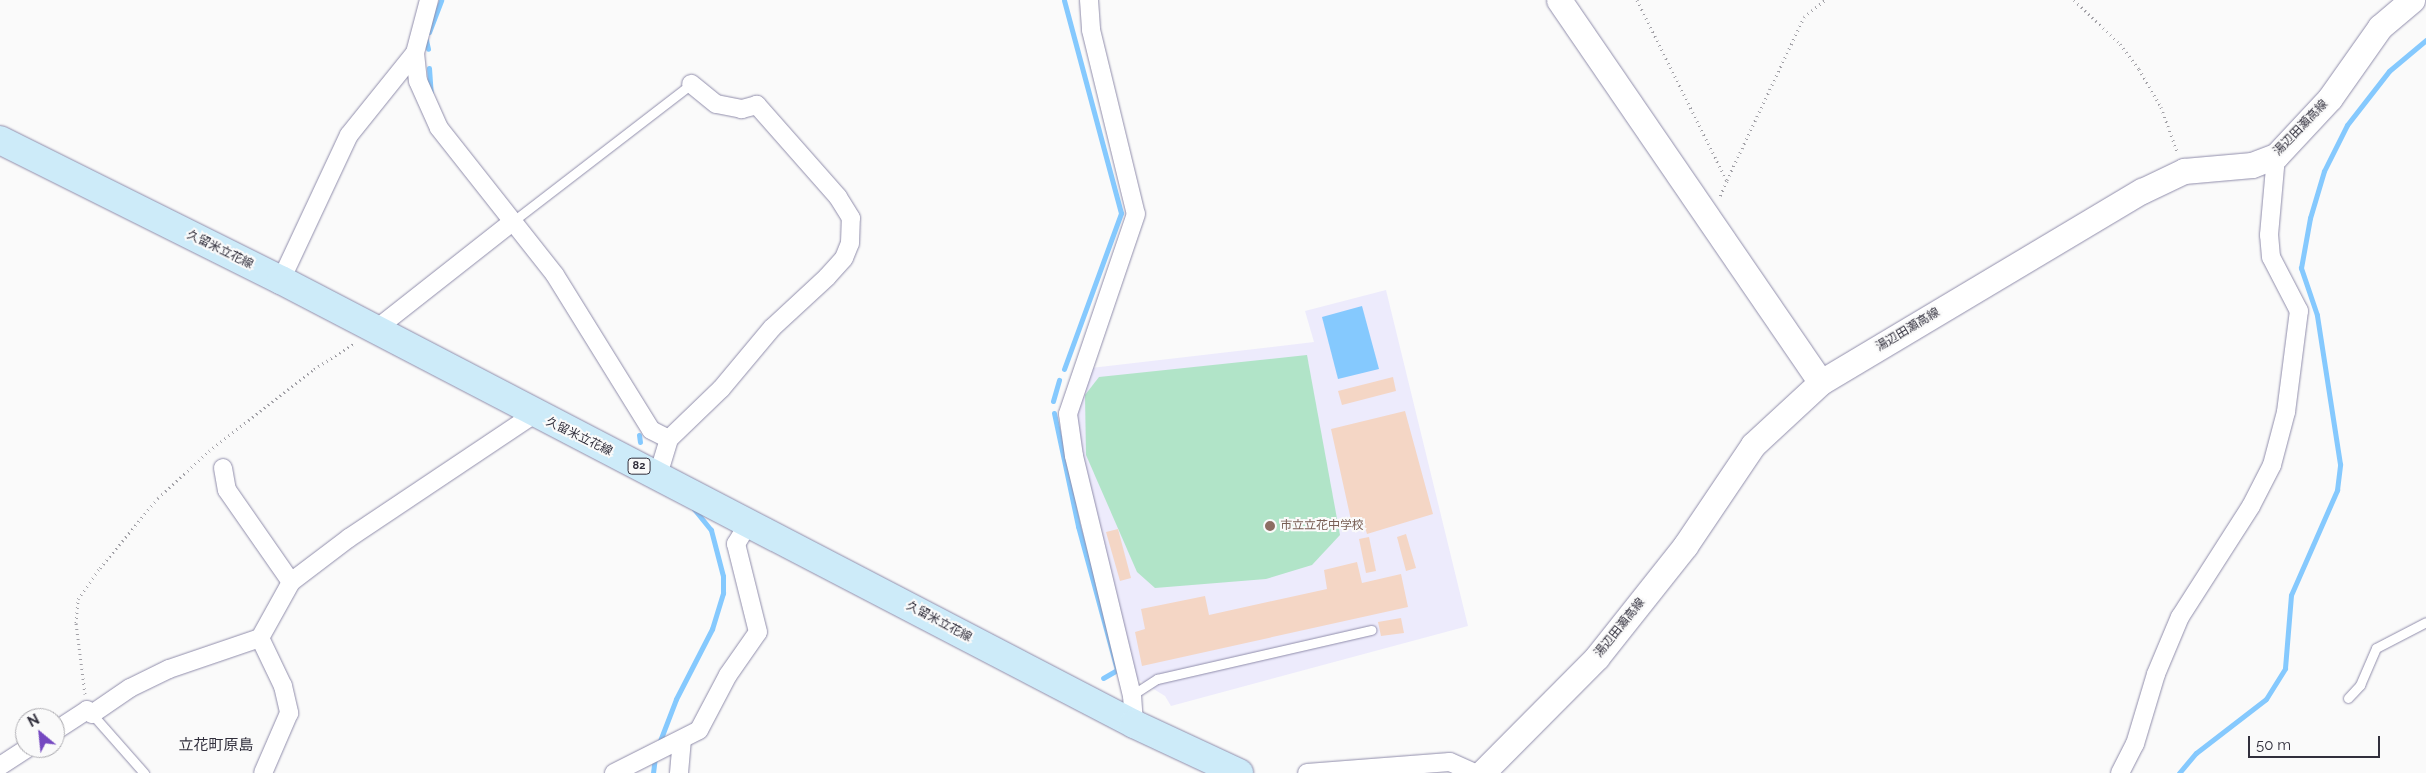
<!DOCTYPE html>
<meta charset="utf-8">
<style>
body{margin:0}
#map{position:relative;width:2426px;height:773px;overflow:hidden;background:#fafafa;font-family:Raleway,"Noto Sans JP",sans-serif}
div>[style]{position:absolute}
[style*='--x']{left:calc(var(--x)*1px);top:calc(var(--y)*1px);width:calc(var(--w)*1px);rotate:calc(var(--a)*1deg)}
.built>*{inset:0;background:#edebfc}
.green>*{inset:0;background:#b1e4c8}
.water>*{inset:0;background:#85c9fe}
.stream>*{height:5px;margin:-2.5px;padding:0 2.5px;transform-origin:2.5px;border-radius:2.5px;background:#85c9fe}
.building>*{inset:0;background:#f4d6c5}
.path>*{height:3px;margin-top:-1.5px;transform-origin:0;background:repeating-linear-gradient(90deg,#a2a1a7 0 1px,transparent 0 5px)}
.roads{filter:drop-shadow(0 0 1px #908dab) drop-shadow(0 0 1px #908dab)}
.lane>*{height:9px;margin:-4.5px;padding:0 4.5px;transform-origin:4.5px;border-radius:4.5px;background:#fff}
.street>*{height:18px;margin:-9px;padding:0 9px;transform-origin:9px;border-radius:9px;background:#fff}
.secondary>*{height:25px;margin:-12.5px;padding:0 12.5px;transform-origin:12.5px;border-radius:12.5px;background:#fff}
.primary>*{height:28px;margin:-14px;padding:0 14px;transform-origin:14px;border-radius:14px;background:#cdebf9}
.dots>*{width:14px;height:14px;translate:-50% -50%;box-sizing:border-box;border:2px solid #fafafa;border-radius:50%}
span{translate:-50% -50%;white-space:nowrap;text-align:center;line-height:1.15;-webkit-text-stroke:4px #fafafa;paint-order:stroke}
.shield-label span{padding:1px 4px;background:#fafafa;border:1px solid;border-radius:4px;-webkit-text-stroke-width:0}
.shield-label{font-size:11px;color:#312f3c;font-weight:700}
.street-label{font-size:12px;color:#312f3c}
.education-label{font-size:12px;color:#785e54}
.left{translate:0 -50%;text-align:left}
.quarter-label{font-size:15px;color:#312f3c}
.north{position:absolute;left:15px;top:708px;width:50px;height:50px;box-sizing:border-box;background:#fafafa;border:1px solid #aaa9ae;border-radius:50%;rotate:332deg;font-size:14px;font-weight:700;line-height:20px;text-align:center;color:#312f3c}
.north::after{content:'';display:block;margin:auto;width:18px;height:22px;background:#7548c1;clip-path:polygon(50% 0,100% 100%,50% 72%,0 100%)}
.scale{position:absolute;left:2248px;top:736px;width:132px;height:22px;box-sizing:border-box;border:2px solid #312f3c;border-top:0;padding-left:6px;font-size:15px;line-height:18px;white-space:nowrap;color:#312f3c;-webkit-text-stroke:4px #fafafa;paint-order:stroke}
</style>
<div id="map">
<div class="built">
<i style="clip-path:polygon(1386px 290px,1468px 626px,1171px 706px,1165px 696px,1129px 674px,1076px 443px,1076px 390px,1091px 368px,1314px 342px,1305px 311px)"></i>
</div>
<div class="green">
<i style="clip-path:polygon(1307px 355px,1340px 535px,1312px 565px,1266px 579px,1155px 588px,1137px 572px,1086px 455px,1085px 395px,1099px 377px)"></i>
</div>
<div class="water">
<i style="clip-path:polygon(1362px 306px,1379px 369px,1338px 379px,1322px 317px)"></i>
</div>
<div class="stream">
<i style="--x:429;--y:32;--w:34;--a:-69"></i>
<i style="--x:426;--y:40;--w:9;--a:77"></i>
<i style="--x:429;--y:68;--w:27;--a:86"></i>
<i style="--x:1064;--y:369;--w:166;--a:-69.9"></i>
<i style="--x:1121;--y:213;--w:220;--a:-105"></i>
<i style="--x:1053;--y:401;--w:22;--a:-74"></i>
<i style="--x:1054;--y:413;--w:116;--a:78"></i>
<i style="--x:1078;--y:526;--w:149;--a:74.8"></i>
<i style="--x:1117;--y:670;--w:16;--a:150"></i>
<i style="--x:639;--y:435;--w:7;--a:82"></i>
<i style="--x:658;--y:746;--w:50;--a:-69"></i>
<i style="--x:676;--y:699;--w:79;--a:-62.8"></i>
<i style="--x:712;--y:629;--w:38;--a:-73"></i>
<i style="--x:723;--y:593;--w:17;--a:-90"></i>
<i style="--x:723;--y:576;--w:48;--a:-104.6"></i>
<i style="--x:711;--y:530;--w:27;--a:-129"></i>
<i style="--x:653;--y:773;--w:17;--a:-83"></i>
<i style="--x:2179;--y:773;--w:26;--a:-50"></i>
<i style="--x:2196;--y:753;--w:88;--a:-37.6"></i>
<i style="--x:2266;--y:699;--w:36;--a:-58"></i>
<i style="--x:2285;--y:668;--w:73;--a:-85.3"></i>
<i style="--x:2291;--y:595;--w:115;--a:-66.3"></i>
<i style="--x:2337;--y:490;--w:26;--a:-83"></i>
<i style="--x:2340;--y:464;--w:151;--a:-98.8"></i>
<i style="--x:2317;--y:315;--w:50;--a:-108.8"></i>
<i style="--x:2301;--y:268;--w:51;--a:-79.8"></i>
<i style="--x:2310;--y:218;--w:49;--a:-73.4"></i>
<i style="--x:2324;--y:171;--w:51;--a:-63.4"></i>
<i style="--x:2347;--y:125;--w:68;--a:-52.1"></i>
<i style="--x:2389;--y:71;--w:48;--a:-40"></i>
</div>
<div class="building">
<i style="clip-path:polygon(1393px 377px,1396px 391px,1342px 405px,1338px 391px)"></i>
<i style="clip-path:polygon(1405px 411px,1433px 514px,1367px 534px,1362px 517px,1351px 520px,1331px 429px)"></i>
<i style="clip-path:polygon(1118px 529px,1131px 578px,1120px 581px,1106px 532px)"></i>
<i style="clip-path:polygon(1406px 534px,1416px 568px,1406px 571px,1397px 537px)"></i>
<i style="clip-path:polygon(1369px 537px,1376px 571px,1366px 573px,1359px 539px)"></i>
<i style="clip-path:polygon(1357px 562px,1362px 583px,1401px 574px,1408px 607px,1142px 666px,1135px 632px,1145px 629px,1141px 609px,1205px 596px,1209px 615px,1327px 589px,1324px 570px)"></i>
<i style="clip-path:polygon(1401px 618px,1404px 633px,1381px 636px,1378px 622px)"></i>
</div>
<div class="path">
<i style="--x:1637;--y:0;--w:202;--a:63.6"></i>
<i style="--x:1727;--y:181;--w:19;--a:115"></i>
<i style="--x:2074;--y:0;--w:64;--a:43.7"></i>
<i style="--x:2120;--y:44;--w:31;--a:53"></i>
<i style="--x:2139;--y:69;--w:44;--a:59.9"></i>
<i style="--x:2161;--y:107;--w:47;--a:70"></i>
<i style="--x:1727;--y:180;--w:180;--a:-64.7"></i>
<i style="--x:1804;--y:17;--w:27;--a:-39"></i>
<i style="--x:85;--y:694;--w:72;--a:-97.2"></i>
<i style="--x:76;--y:623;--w:24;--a:-85"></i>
<i style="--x:78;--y:599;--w:38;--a:-55"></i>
<i style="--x:100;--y:568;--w:91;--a:-50.4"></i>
<i style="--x:158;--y:498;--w:69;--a:-42.7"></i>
<i style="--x:209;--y:451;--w:133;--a:-38"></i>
<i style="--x:314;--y:369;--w:49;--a:-32.4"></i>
</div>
<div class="roads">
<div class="lane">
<i style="--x:512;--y:222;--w:226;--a:-37.6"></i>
<i style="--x:1132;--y:695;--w:30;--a:-33"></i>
<i style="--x:1157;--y:679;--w:220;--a:-12.9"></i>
<i style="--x:2348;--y:698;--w:18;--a:-47"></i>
<i style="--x:2360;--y:685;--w:40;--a:-66.6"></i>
<i style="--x:2376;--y:648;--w:56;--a:-27.5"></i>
<i style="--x:92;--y:714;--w:79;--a:48.6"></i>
</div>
<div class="street">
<i style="--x:1089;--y:0;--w:30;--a:86"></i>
<i style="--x:1091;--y:30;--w:189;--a:76.3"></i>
<i style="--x:1136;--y:214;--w:211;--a:108.8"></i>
<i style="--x:1068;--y:414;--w:42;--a:81.9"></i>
<i style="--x:1074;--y:456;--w:246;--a:76.4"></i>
<i style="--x:1132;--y:695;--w:29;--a:86"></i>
<i style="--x:415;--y:53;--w:28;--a:84"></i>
<i style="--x:418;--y:81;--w:51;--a:65.9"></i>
<i style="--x:439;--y:128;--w:187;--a:51.7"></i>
<i style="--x:555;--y:275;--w:182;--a:58.2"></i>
<i style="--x:651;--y:430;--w:20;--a:27"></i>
<i style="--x:669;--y:439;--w:39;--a:107"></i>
<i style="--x:281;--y:280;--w:160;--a:-64.9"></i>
<i style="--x:349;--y:135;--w:105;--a:-51.2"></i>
<i style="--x:415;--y:53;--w:55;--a:-75.2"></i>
<i style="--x:375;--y:330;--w:174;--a:-38.2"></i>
<i style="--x:669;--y:439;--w:72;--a:-43.9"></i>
<i style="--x:721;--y:389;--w:80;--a:-50.1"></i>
<i style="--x:772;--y:328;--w:75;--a:-42.8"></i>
<i style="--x:827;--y:277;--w:25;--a:-48"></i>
<i style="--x:844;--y:258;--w:16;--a:-68"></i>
<i style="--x:850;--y:243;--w:25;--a:-88"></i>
<i style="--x:851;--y:218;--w:25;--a:-122"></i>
<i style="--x:838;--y:197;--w:123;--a:-131.4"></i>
<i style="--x:757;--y:105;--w:16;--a:165"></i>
<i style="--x:742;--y:109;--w:26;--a:-169"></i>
<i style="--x:716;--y:104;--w:32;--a:-141"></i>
<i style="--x:223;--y:468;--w:22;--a:80"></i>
<i style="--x:227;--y:490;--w:112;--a:55.2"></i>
<i style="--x:260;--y:638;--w:53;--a:64.4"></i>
<i style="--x:283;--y:686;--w:28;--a:77"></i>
<i style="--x:289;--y:713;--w:65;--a:113.4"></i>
<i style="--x:55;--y:731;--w:38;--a:-33"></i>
<i style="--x:87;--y:710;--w:6;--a:39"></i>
<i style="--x:92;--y:714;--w:46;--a:-34.4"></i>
<i style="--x:130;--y:688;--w:43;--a:-26"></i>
<i style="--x:169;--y:669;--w:96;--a:-18.8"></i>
<i style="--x:260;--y:638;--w:64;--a:-61"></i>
<i style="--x:291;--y:582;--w:73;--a:-37.2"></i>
<i style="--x:349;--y:538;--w:223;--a:-33.8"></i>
<i style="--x:0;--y:766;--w:33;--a:-33"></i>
<i style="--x:614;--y:773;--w:95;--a:-26.8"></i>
<i style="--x:699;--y:730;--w:62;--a:-62.2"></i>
<i style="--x:728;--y:675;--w:52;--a:-55.1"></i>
<i style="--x:758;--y:632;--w:91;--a:-104"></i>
<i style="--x:736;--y:544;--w:26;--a:-59"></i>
<i style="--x:679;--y:773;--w:32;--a:-85"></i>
<i style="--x:1307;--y:773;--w:143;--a:-4.4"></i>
<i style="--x:1450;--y:762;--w:27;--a:24"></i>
<i style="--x:2120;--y:773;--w:33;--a:-63"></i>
<i style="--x:2135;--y:744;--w:73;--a:-73.3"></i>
<i style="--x:2156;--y:674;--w:62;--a:-67.2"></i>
<i style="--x:2180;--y:617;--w:132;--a:-57.4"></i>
<i style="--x:2251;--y:506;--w:46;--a:-62.9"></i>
<i style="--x:2272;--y:465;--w:55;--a:-75.2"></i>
<i style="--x:2286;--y:412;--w:102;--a:-82.7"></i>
<i style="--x:2299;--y:311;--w:61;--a:-117.4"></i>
<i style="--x:2271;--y:257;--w:22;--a:-95"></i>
<i style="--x:2269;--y:235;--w:79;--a:-84.9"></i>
</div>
<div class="secondary">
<i style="--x:1559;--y:0;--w:463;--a:55.6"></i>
<i style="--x:1482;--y:773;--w:163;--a:-45.2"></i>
<i style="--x:1597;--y:657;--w:142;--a:-51.6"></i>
<i style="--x:1685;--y:546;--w:122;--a:-56"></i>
<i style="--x:1753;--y:445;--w:93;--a:-42.8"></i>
<i style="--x:1821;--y:382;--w:374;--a:-30.8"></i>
<i style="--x:2142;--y:191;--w:47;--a:-25.5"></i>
<i style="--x:2184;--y:171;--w:68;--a:-5"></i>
<i style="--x:2252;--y:165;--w:26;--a:-21"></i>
<i style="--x:2276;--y:156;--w:79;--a:-47"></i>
<i style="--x:2330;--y:98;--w:87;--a:-54.8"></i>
<i style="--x:2380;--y:27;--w:42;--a:-40.2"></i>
</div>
<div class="primary">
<i style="--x:0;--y:140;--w:314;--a:26.5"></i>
<i style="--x:281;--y:280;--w:962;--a:27.5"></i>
<i style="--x:1134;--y:724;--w:116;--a:25"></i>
</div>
</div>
<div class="dots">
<i style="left:1270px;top:526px;background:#8d6e63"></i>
</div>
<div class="shield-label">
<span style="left:639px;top:466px">82</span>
</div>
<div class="street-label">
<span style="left:2301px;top:128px;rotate:-46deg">湯辺田瀬高線</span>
<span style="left:220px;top:250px;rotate:26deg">久留米立花線</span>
<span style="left:1908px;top:330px;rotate:-31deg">湯辺田瀬高線</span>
<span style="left:579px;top:437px;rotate:26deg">久留米立花線</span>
<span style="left:939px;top:622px;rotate:28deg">久留米立花線</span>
<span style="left:1620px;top:628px;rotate:-51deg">湯辺田瀬高線</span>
</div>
<div class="education-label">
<span class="left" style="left:1280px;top:526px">市立立花中学校</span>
</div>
<div class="quarter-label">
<span style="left:216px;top:746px">立花町原島</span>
</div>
<div class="north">N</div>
<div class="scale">50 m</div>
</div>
